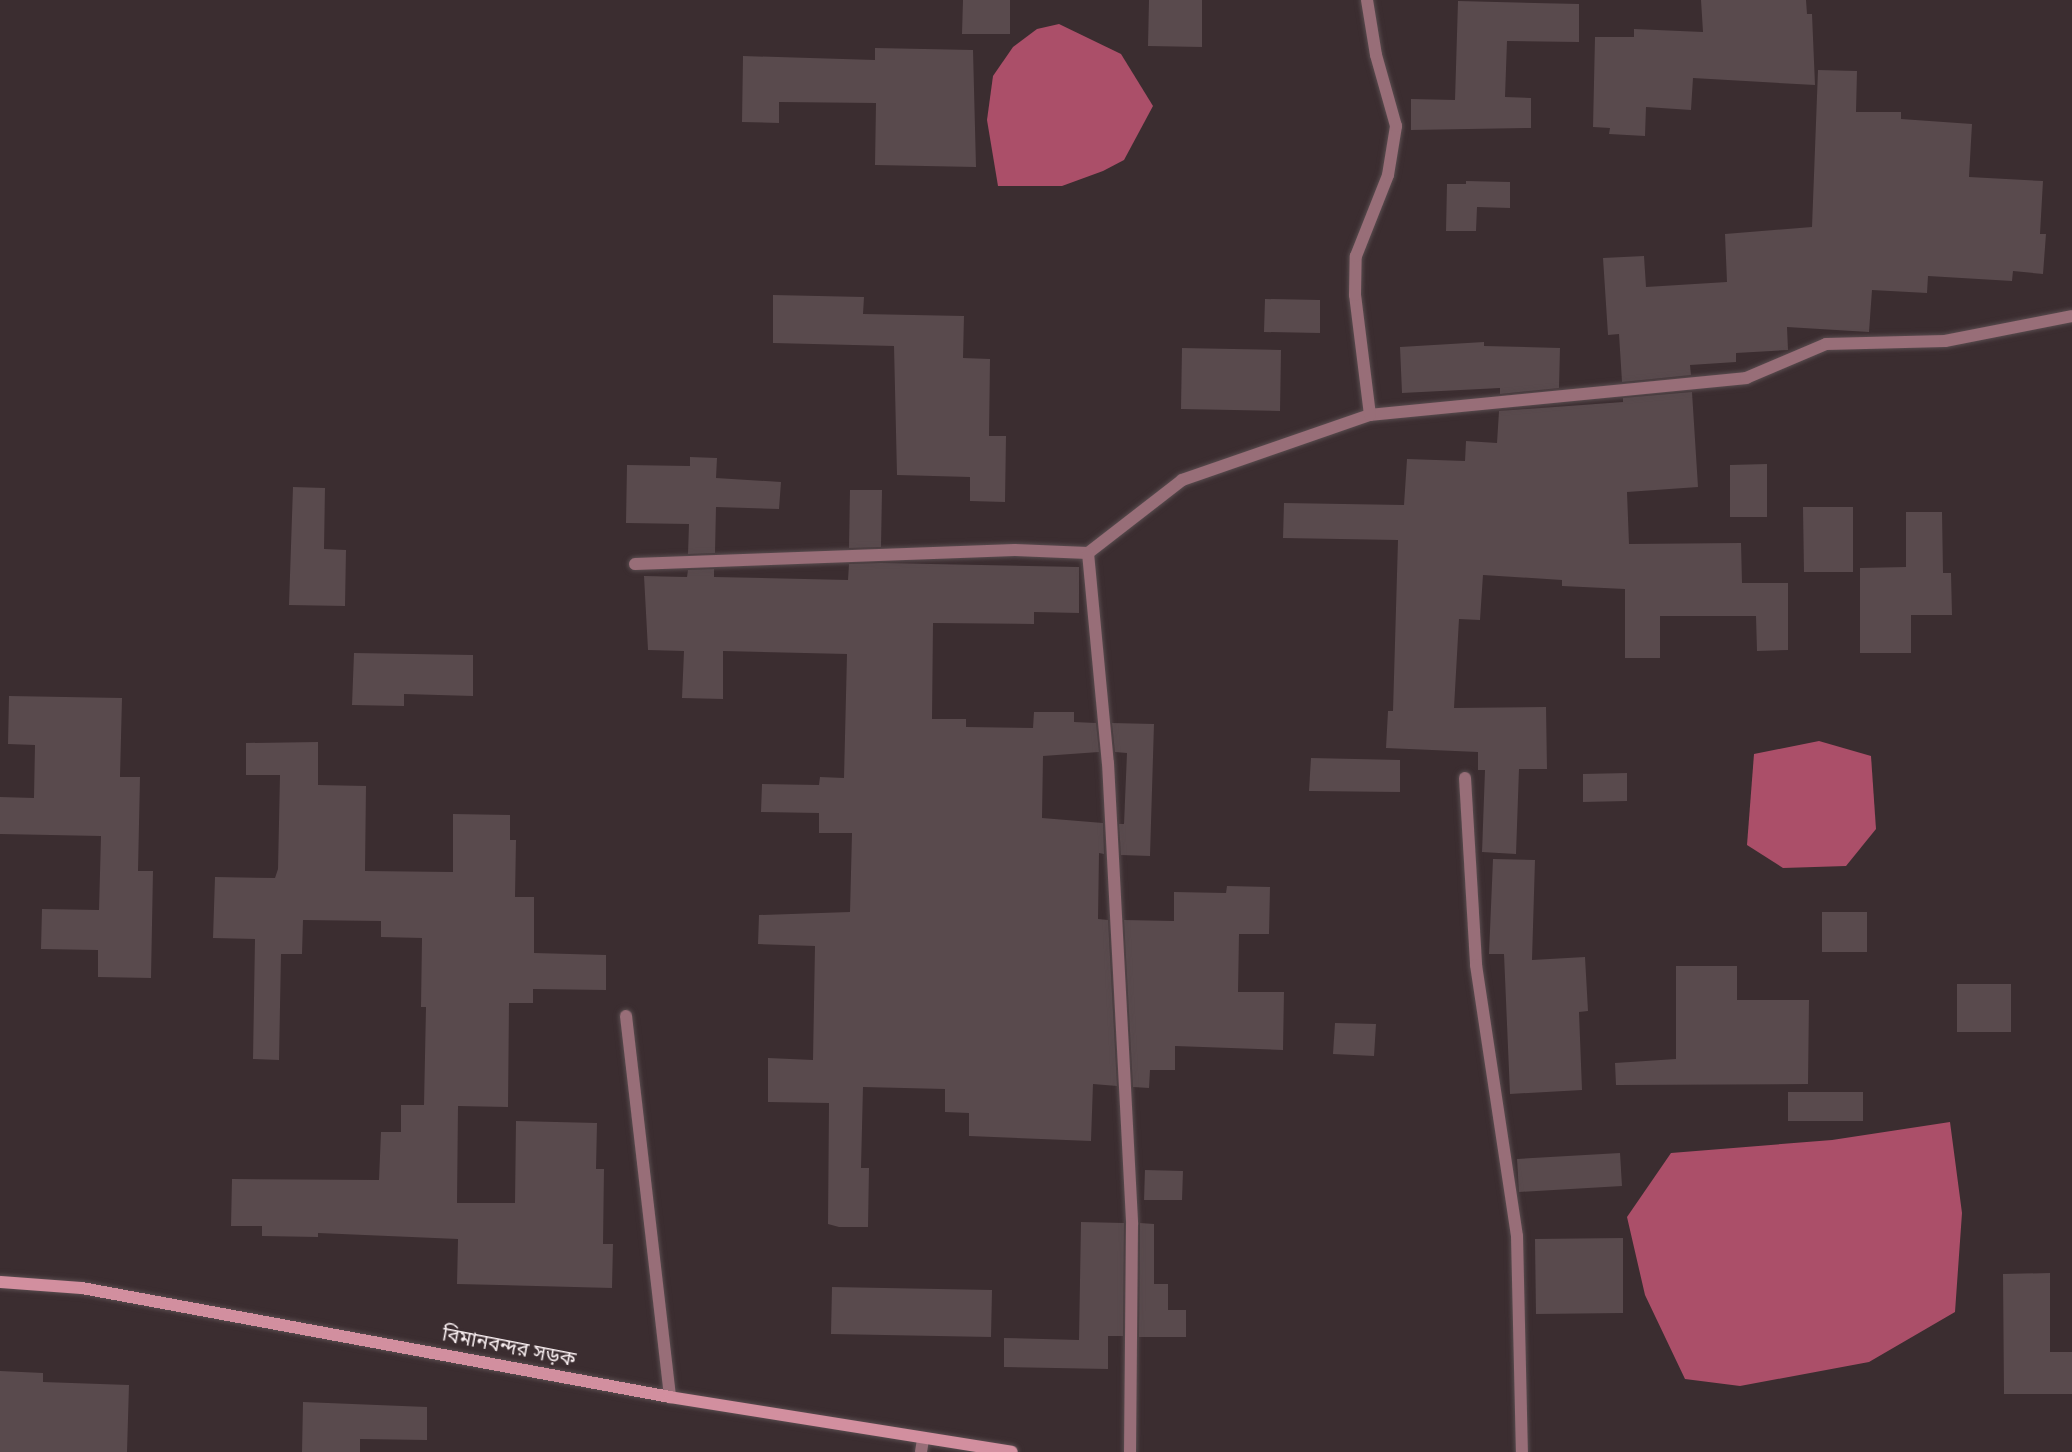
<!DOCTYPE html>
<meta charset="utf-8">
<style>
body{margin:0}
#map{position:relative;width:2072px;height:1452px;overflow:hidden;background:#3b2d30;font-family:"Nunito Sans","Noto Sans Bengali",sans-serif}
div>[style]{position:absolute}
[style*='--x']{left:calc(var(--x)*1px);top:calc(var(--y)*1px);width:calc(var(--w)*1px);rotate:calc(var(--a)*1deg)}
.water>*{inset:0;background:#ab4f69}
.building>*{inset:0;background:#594a4d}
.roads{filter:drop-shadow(0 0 2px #594c4f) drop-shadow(0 0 2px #594c4f)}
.minor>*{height:12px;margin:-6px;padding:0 6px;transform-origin:6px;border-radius:6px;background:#986e78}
.secondary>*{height:12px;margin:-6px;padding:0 6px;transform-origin:6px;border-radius:6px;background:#d28f9f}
span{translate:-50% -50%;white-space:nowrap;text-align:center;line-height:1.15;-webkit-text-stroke:5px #3b2d30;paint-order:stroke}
.street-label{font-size:20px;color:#f9eff1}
</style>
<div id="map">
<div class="water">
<i style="clip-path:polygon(1059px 24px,1121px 54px,1153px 106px,1124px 160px,1103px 171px,1062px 186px,998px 186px,987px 120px,993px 76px,1013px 47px,1037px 29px)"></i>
<i style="clip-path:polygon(1819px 741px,1871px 756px,1876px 829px,1846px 866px,1783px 868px,1747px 845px,1754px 754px)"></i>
<i style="clip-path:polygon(1950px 1122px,1962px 1213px,1955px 1312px,1869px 1362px,1740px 1386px,1685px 1379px,1645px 1295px,1627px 1217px,1671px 1153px,1832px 1140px)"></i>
</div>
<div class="building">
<i style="clip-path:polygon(963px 0,1010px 0,1010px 34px,962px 34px)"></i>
<i style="clip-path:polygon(1149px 0,1202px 0,1202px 47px,1148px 46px)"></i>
<i style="clip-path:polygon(1701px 0,1806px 0,1807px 14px,1812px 14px,1815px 85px,1693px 78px,1691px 110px,1646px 107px,1645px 136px,1609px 134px,1610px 128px,1593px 127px,1595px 37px,1634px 37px,1634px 29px,1703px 32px)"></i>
<i style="clip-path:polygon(1458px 1px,1579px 4px,1579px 42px,1507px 41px,1505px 97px,1531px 98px,1531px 128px,1411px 130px,1411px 99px,1455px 100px)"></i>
<i style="clip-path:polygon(875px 48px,973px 50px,976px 167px,875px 165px,876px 103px,779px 102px,779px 123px,742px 122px,743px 56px,875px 60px)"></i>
<i style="clip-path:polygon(1818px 70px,1857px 71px,1856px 112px,1901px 112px,1901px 119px,1972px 124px,1969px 177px,2043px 181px,2040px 234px,2046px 234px,2043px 274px,2013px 271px,2012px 281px,1928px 276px,1927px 293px,1872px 290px,1869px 332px,1787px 327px,1788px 350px,1736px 353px,1736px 362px,1690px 365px,1691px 375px,1622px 382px,1619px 334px,1608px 335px,1603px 258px,1644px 256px,1646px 287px,1727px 282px,1725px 234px,1812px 227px)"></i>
<i style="clip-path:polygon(1466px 181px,1510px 182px,1510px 208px,1477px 207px,1476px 231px,1446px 231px,1447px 184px,1466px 184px)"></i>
<i style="clip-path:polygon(773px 295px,864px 297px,863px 314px,964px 316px,963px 358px,990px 359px,989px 436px,1006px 436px,1005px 502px,970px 501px,970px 477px,897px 475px,894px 346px,773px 343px)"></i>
<i style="clip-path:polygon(1265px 299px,1320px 300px,1320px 333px,1264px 332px)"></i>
<i style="clip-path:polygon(1484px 342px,1484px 346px,1560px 348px,1559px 388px,1500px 394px,1500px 388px,1402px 393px,1400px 347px)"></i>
<i style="clip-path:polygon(1182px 348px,1281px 350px,1280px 411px,1181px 409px)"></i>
<i style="clip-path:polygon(1692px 392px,1698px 487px,1627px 492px,1629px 544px,1741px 543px,1742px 583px,1788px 583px,1788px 650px,1757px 651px,1756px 616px,1660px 616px,1660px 658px,1625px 658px,1625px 589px,1562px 586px,1562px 580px,1483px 575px,1480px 620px,1459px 619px,1454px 708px,1546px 707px,1547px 769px,1519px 769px,1516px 854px,1482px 852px,1485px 770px,1478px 770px,1478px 752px,1386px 748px,1388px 711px,1393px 711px,1398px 540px,1283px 538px,1284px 503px,1404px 505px,1407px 459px,1465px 461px,1466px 441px,1497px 443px,1499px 411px,1623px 402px,1623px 398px)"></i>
<i style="clip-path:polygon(690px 457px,717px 458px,716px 478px,781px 482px,779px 509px,716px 507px,715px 553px,688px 554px,689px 524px,626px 523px,627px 465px,690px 466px)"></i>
<i style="clip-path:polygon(1767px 464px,1767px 517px,1730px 517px,1730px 465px)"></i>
<i style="clip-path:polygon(293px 487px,325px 488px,324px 549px,346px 550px,345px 606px,289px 605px)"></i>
<i style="clip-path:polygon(850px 490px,882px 490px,881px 547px,849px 548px)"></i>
<i style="clip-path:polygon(1803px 507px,1853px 507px,1853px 572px,1804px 572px)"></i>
<i style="clip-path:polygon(1906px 512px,1942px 512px,1943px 573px,1951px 573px,1952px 615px,1911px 615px,1911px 653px,1860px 653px,1860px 568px,1906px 567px)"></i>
<i style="clip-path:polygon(881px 563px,1079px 567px,1079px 613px,1034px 612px,1034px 624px,933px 623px,932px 719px,966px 719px,966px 727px,1033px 728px,1034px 712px,1074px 712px,1074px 722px,1096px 723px,1099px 752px,1043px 756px,1042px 818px,1103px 823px,1104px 854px,1099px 853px,1098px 919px,1108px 920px,1117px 1086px,1093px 1084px,1091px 1141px,969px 1136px,969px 1113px,945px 1112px,945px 1089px,863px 1087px,861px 1168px,869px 1168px,868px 1227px,839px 1227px,828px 1224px,829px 1103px,768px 1102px,768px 1058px,813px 1060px,815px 946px,758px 944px,759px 915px,850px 912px,852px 833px,819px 833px,819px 813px,761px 812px,762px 784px,819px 785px,820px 777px,844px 778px,847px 654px,723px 651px,723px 699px,682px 698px,684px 651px,648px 650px,644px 576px,687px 577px,688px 570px,714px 569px,714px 577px,848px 580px,849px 564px)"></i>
<i style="clip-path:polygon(354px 653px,473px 655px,473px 696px,404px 694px,404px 706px,352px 705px)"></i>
<i style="clip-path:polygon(9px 696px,122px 698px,120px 777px,140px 777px,138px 871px,153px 871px,151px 978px,98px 977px,98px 950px,41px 949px,42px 909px,99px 910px,101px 836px,0 834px,0 797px,34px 798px,35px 745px,8px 744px)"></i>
<i style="clip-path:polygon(1112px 723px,1154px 724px,1150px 856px,1121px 855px,1119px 824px,1124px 824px,1127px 753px,1115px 752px)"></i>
<i style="clip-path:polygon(318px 742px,318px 785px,366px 786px,365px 871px,453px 872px,453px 814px,510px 815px,510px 840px,516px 840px,515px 897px,534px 897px,534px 953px,606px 955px,606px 990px,533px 989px,533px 1003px,509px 1003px,508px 1107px,458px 1106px,457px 1203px,515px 1203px,516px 1121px,597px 1123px,596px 1169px,604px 1169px,603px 1244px,613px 1244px,612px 1288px,457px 1284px,458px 1239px,318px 1233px,318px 1237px,262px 1236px,262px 1226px,231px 1226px,232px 1179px,379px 1180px,381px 1132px,401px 1132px,401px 1105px,424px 1105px,426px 1007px,421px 1007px,422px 938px,381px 937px,381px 921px,303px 920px,302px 954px,281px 954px,279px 1060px,253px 1059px,255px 939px,213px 938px,215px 877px,275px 878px,278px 869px,280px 775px,246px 775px,246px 743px)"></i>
<i style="clip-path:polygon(1311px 758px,1400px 760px,1400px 792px,1309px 791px)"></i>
<i style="clip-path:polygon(1627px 773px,1627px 801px,1583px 802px,1583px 774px)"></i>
<i style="clip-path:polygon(1493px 859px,1535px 860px,1532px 960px,1585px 957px,1588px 1011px,1579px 1012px,1582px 1090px,1510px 1094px,1504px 954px,1489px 954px)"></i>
<i style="clip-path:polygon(1227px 886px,1270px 887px,1269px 934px,1239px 934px,1238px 992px,1284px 992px,1283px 1050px,1175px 1046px,1175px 1070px,1150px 1070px,1149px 1088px,1133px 1087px,1124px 920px,1174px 921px,1174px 892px,1226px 893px)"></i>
<i style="clip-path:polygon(1822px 912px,1867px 912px,1867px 952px,1822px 952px)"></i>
<i style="clip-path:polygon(1676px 966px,1737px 966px,1737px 1000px,1809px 1000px,1808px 1084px,1616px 1085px,1615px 1063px,1676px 1059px)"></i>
<i style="clip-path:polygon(1957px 984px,2011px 984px,2011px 1032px,1957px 1032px)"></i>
<i style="clip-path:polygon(1335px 1023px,1376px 1024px,1374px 1056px,1333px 1054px)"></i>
<i style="clip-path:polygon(1788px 1092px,1863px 1092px,1863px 1121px,1788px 1121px)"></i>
<i style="clip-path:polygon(1620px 1153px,1622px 1186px,1519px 1192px,1517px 1159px)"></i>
<i style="clip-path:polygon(1145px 1170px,1183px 1171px,1182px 1200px,1144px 1200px)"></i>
<i style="clip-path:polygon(1081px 1222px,1124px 1223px,1123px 1336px,1108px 1336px,1108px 1369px,1004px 1367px,1004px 1338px,1079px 1340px)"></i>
<i style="clip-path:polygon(1140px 1223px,1154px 1224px,1154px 1284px,1168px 1284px,1168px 1310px,1186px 1310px,1186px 1337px,1139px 1337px)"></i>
<i style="clip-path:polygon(1623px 1238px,1623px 1313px,1536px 1314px,1535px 1239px)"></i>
<i style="clip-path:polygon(2050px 1273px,2050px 1352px,2072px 1352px,2072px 1394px,2004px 1394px,2003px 1274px)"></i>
<i style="clip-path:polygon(832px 1287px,992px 1290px,991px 1337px,831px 1334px)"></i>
<i style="clip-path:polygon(0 1371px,43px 1373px,43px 1382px,129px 1385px,127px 1452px,0 1452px)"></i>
<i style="clip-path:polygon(303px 1402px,427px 1407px,427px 1440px,360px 1439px,360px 1452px,302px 1452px)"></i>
</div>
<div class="roads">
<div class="minor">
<i style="--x:1370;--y:415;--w:378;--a:-5.6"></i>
<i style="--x:1746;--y:378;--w:87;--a:-23"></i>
<i style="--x:1826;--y:344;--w:119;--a:-1.4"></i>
<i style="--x:1945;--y:341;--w:129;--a:-11.1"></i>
<i style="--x:1088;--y:553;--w:119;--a:-37.8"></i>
<i style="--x:1182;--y:480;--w:199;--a:-19.1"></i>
<i style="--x:1370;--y:415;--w:121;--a:-97.1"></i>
<i style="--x:1355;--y:295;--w:39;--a:-89"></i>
<i style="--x:1356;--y:256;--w:87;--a:-68.4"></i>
<i style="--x:1388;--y:175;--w:50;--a:-80.7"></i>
<i style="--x:1396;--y:126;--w:74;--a:-105.7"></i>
<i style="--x:1376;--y:55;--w:56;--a:-99.3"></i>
<i style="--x:635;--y:564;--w:380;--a:-2.1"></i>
<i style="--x:1015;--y:550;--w:73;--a:2.4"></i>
<i style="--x:1088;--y:553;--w:211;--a:84.6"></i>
<i style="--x:1108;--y:763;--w:462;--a:87"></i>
<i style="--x:1132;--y:1224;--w:228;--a:90.5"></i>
<i style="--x:1465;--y:778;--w:187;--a:86.6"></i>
<i style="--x:1476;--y:965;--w:274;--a:81.4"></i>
<i style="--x:1517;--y:1236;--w:216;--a:88.7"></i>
<i style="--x:626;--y:1016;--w:384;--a:83.4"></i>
<i style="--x:921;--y:1452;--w:13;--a:-81"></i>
</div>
<div class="secondary">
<i style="--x:0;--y:1282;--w:82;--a:4.2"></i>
<i style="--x:82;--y:1288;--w:598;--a:10.5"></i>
<i style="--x:670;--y:1397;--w:346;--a:9.1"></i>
</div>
</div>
<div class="street-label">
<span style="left:509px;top:1347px;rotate:11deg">বিমানবন্দর সড়ক</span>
</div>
</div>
